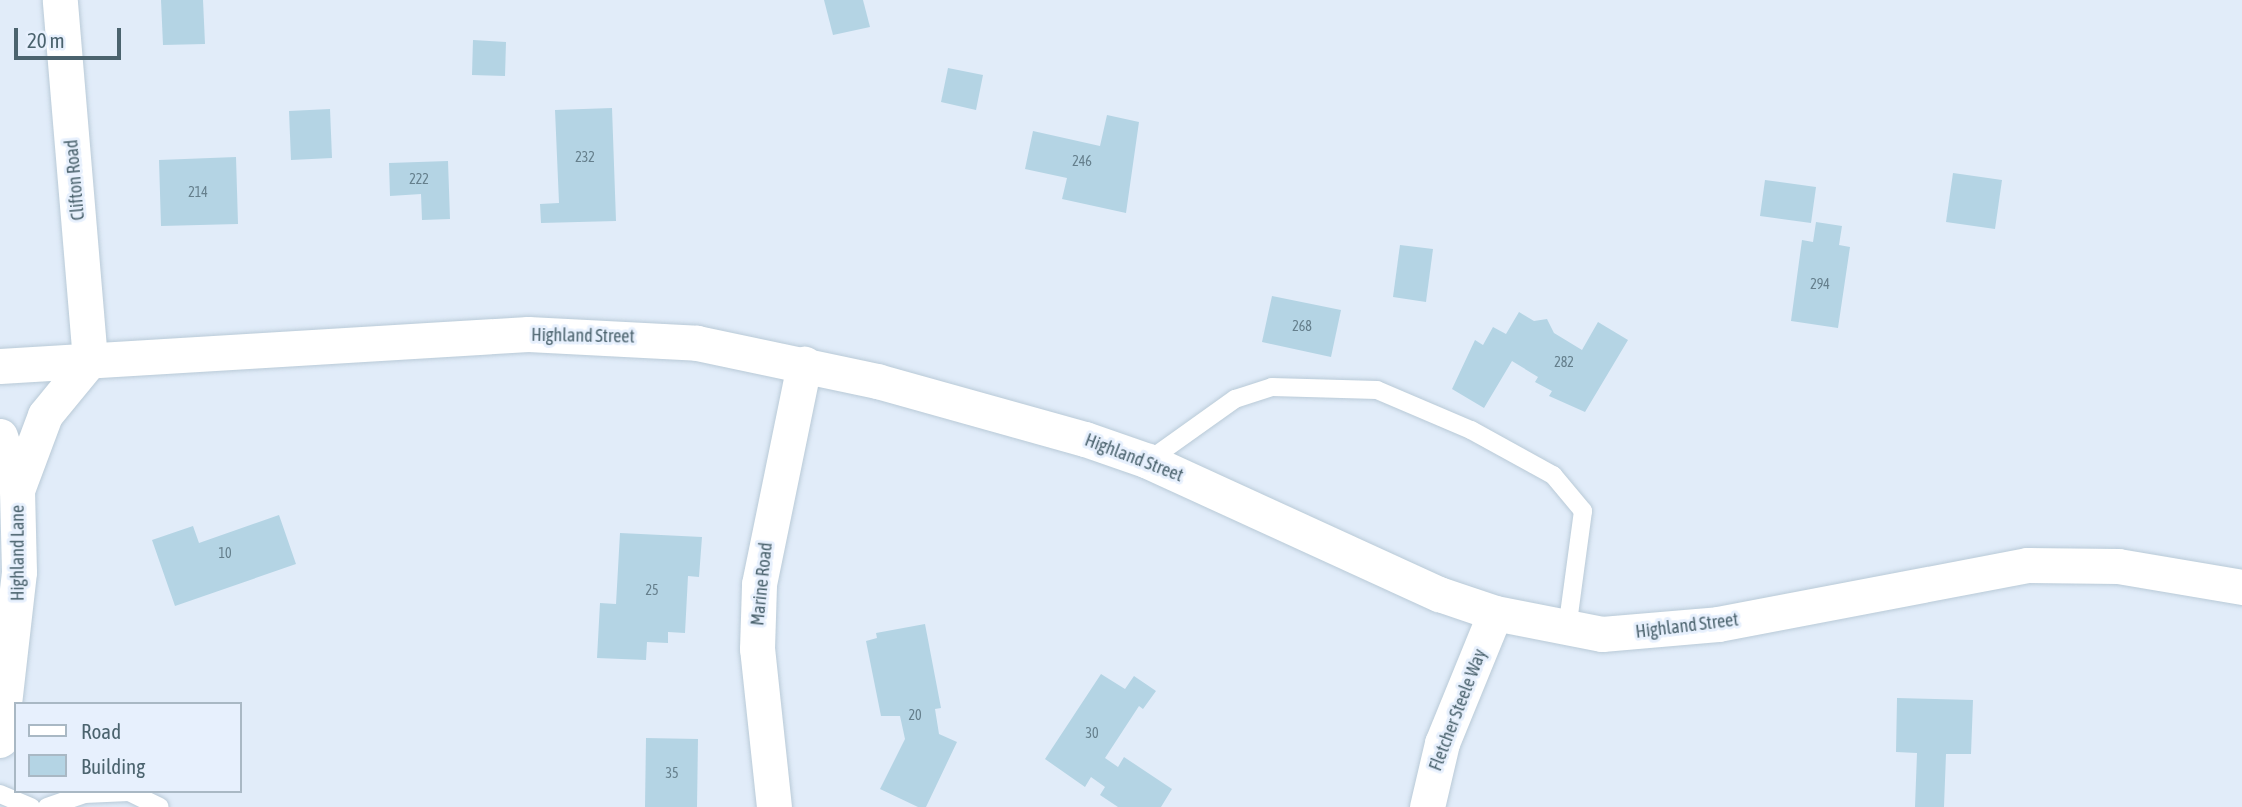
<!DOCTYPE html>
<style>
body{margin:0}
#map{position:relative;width:2242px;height:807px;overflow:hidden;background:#e1ecf9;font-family:"Asap Condensed",sans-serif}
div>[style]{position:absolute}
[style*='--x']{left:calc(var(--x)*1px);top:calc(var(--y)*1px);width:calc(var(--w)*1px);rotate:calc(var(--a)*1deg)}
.building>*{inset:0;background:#b4d4e4}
.roads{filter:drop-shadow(0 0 2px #b9cad7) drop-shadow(0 0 2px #b9cad7)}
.lane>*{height:18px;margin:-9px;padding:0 9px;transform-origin:9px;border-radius:9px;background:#fff}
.street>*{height:35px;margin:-17.5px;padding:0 17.5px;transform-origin:17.5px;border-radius:17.5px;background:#fff}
span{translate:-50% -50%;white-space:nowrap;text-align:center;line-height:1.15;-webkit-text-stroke:6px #e7f0fd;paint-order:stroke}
.number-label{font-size:14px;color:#657f8c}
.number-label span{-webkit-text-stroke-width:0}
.street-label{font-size:18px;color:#4b636e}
.legend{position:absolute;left:14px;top:702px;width:228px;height:91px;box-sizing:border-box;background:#e7f0fd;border:2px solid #a9b8c4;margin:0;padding:9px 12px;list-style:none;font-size:21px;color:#4b636e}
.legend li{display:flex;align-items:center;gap:14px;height:35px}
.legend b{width:35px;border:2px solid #a9b8c4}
.scale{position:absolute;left:14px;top:28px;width:107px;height:32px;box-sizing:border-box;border:4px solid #4b636e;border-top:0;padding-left:9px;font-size:21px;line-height:24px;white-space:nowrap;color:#4b636e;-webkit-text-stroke:5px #e7f0fd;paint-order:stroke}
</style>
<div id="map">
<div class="building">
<i style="clip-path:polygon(161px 0,203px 0,205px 44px,163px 45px)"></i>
<i style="clip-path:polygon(824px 0,863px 0,870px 27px,833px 35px)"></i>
<i style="clip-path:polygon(473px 40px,506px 42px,505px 76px,472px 75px)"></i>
<i style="clip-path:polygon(948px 68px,983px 75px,976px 110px,941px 102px)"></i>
<i style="clip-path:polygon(612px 108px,616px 221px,541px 223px,540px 204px,559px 203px,555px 110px)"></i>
<i style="clip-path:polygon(330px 109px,332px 158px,291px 160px,289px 111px)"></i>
<i style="clip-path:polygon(1107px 115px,1139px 122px,1126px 213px,1062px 199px,1067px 178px,1025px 169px,1033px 131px,1100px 146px)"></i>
<i style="clip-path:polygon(236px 157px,238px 224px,161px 226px,159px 160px)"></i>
<i style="clip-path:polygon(448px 161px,450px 219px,422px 220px,421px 194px,390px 196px,389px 163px)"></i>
<i style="clip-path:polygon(1953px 173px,2002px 180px,1995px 229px,1946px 222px)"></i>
<i style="clip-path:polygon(1765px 180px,1816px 187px,1811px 223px,1760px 216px)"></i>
<i style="clip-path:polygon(1816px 222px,1842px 226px,1839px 245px,1850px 247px,1838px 328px,1791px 321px,1802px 240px,1813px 242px)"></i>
<i style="clip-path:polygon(1400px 245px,1433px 249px,1426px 302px,1393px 297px)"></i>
<i style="clip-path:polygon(1272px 296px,1341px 310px,1331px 357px,1262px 342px)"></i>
<i style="clip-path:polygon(1519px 312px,1534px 321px,1547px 319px,1554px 333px,1582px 350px,1598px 322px,1628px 340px,1585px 412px,1549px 396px,1552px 391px,1535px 382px,1538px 377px,1512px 361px,1484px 408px,1452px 389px,1475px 340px,1483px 345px,1493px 327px,1506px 334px)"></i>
<i style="clip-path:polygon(279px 515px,296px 564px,175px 606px,152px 540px,193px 526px,199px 543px)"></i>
<i style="clip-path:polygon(620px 533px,702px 537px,699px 577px,688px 576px,685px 633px,668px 632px,668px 643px,647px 642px,646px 660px,597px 658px,600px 603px,616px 604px)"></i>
<i style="clip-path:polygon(925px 624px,941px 708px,935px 709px,939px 734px,957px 742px,926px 807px,918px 807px,880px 789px,905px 739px,900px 716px,881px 716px,866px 641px,877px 638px,876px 633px)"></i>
<i style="clip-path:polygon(1101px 674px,1125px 689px,1134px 676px,1156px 691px,1143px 709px,1139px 706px,1105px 758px,1118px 767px,1124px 757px,1172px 789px,1161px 807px,1118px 807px,1100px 795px,1105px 787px,1091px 777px,1085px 787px,1045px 759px)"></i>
<i style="clip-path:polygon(1897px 698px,1973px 700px,1971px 754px,1946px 754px,1944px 807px,1915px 807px,1917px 753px,1896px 752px)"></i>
<i style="clip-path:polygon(646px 738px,698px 739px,697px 807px,645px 807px)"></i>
</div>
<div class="roads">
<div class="lane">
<i style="--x:1148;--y:461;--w:107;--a:-35.5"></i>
<i style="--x:1235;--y:399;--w:39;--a:-18"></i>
<i style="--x:1272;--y:387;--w:105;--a:1.6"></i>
<i style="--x:1377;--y:390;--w:102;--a:23.1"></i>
<i style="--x:1471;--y:430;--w:94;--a:28.8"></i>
<i style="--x:1553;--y:475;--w:47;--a:50.2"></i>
<i style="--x:1583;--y:511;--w:119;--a:97.7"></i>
<i style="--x:0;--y:794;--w:34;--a:23"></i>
<i style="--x:47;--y:807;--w:39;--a:-19"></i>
<i style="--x:84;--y:794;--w:45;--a:-2.5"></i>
<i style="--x:129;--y:792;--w:34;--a:26"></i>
</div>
<div class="street">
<i style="--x:0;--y:366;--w:529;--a:-3.47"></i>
<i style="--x:528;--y:334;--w:169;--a:3"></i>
<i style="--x:697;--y:343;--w:184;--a:11.9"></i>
<i style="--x:877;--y:381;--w:216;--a:15.6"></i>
<i style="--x:1085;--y:439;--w:67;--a:19.2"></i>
<i style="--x:1148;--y:461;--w:320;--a:24.6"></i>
<i style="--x:1439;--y:594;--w:59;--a:18.7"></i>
<i style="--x:1495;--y:613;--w:109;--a:11.1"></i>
<i style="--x:1602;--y:634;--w:116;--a:-4.9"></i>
<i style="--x:1718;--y:624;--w:315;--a:-10.8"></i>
<i style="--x:2027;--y:565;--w:91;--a:0.6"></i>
<i style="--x:2118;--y:566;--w:126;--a:9.6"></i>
<i style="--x:0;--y:436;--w:57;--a:72.5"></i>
<i style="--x:17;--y:490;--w:82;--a:88.6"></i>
<i style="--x:19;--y:572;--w:169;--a:96.5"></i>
<i style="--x:17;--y:490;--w:80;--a:-69.5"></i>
<i style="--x:45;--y:415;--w:71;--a:-50.7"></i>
<i style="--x:90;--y:360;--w:361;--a:-94.8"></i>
<i style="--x:774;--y:807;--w:159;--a:-96.1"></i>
<i style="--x:757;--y:649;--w:65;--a:-88.2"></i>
<i style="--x:759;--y:584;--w:225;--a:-78.4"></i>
<i style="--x:1427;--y:807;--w:66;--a:-76.8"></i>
<i style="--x:1442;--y:743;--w:140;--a:-67.8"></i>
</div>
</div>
<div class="number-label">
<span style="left:585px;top:157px">232</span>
<span style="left:1082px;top:161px">246</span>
<span style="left:419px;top:179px">222</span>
<span style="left:198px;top:192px">214</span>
<span style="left:1820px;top:284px">294</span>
<span style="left:1302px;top:326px">268</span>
<span style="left:1564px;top:362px">282</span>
<span style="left:225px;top:553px">10</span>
<span style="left:652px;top:590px">25</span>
<span style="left:915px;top:715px">20</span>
<span style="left:1092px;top:733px">30</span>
<span style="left:672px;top:773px">35</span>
</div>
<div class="street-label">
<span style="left:75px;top:180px;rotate:-95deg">Clifton Road</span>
<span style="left:583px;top:336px;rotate:1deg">Highland Street</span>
<span style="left:1134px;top:458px;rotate:21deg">Highland Street</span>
<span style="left:18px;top:553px;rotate:-90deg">Highland Lane</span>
<span style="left:762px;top:584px;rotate:-84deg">Marine Road</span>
<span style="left:1687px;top:626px;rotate:-7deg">Highland Street</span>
<span style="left:1458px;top:710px;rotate:-69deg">Fletcher Steele Way</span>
</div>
<ul class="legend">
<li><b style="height:9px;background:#fff"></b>Road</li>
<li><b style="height:19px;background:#b4d4e4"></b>Building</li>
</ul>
<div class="scale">20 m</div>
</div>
